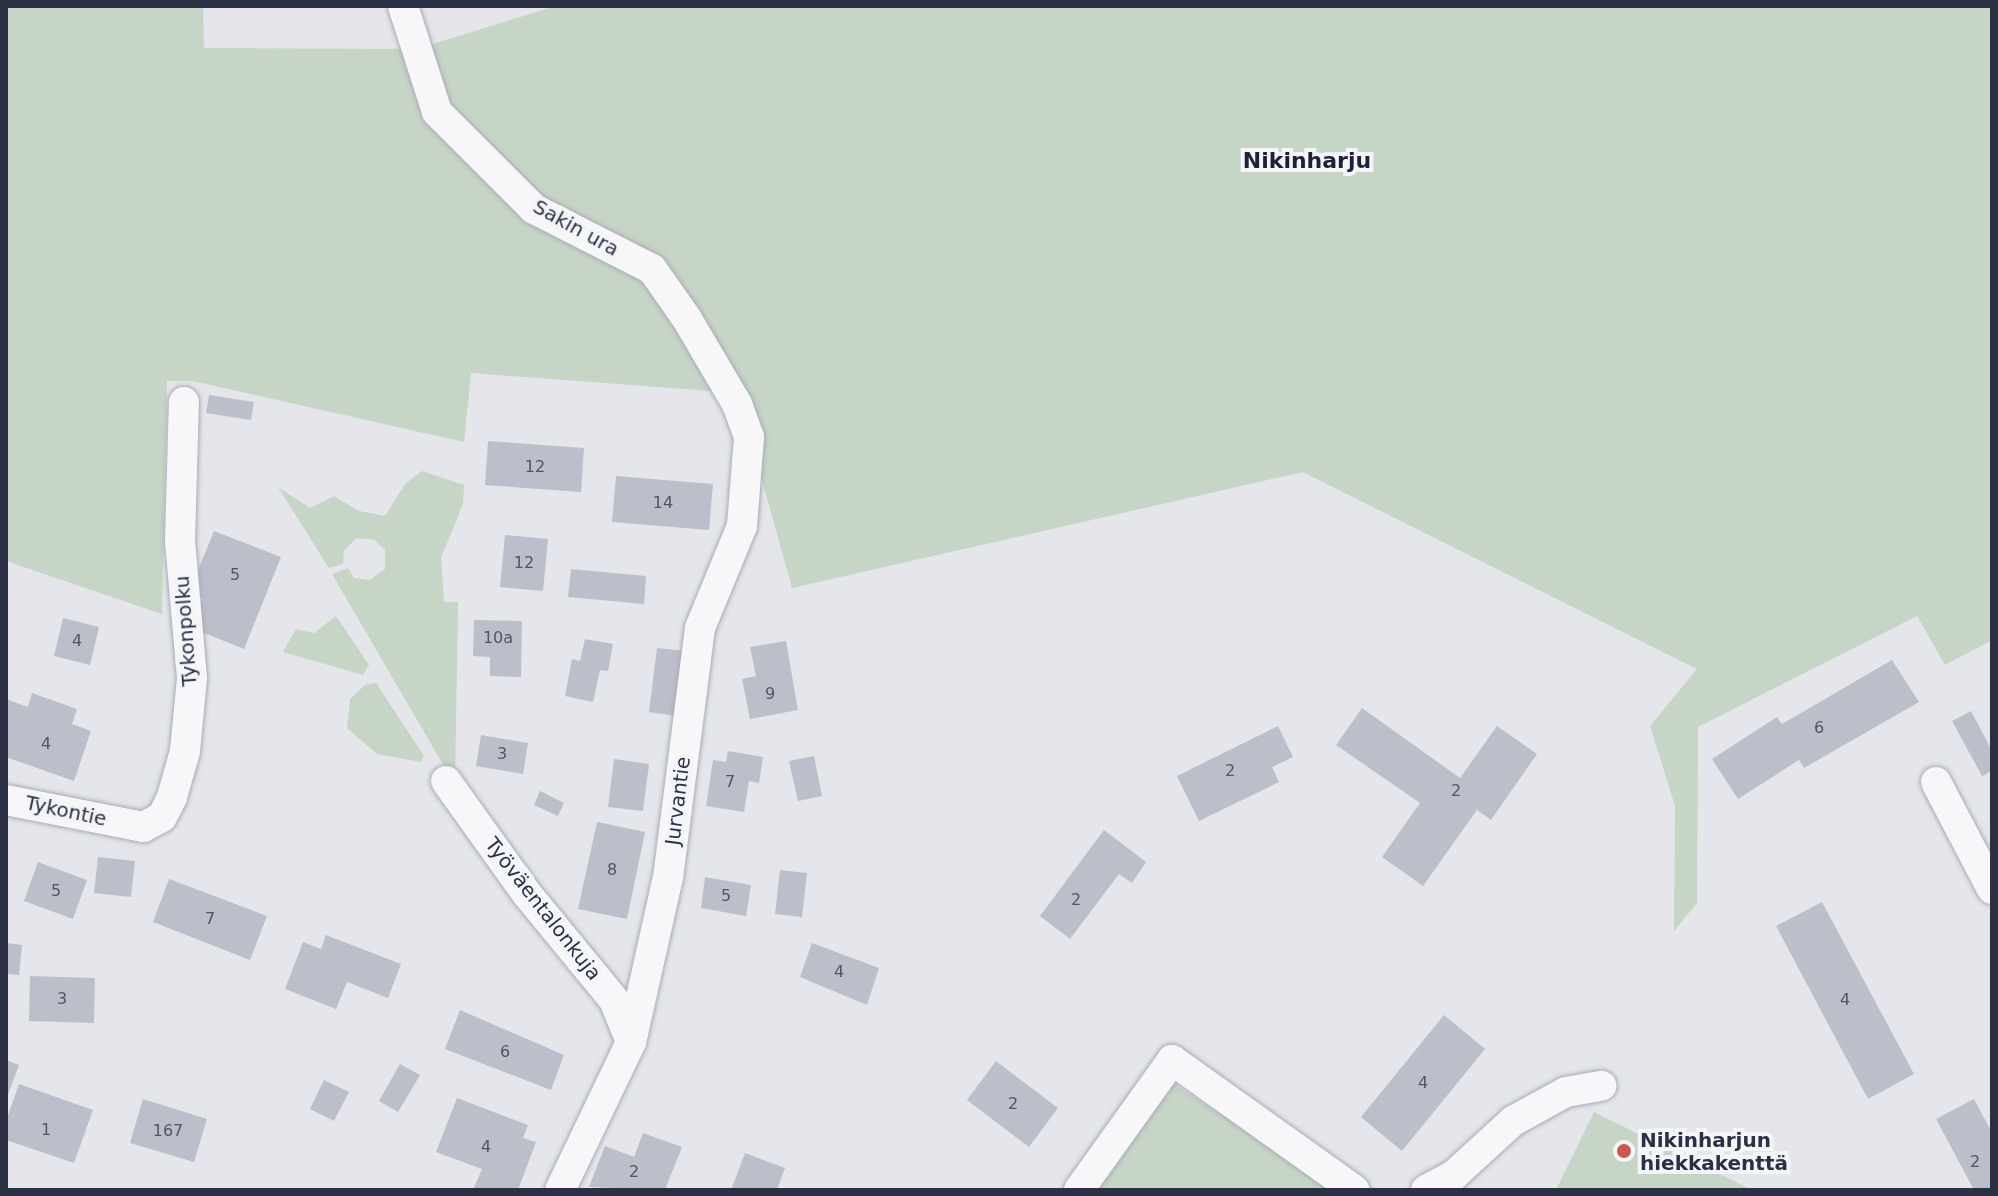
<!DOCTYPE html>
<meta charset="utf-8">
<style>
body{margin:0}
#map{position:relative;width:1998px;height:1196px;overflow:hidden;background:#e4e6ec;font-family:"DejaVu Sans",sans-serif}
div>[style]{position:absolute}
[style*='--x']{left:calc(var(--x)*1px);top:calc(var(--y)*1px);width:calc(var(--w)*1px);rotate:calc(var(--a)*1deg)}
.green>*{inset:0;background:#c6d5c6}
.building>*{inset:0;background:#bcbec9}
.roads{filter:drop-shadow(0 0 2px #a9acb6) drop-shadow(0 0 2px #a9acb6)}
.minor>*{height:30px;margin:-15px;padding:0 15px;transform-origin:15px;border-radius:15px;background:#f7f7fa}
.dots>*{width:22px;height:22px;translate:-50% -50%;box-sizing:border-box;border:4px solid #f4f5f9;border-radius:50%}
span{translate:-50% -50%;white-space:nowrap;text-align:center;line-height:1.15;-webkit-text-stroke:8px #f4f5f9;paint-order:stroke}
.number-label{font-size:16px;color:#505465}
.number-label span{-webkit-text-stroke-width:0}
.street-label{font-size:20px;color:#2c3044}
.poi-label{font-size:20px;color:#2c3044;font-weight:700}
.left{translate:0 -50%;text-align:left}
.neighbourhood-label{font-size:22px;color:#1e2135;font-weight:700}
.frame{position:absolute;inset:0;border:8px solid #2c3044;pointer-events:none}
</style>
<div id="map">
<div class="green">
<i style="clip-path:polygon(6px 6px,203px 6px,204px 48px,416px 49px,556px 6px,1992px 6px,1992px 640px,1945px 665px,1917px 616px,1698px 727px,1697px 903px,1674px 931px,1675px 806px,1650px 726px,1697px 669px,1303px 472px,792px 588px,738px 393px,471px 373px,464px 442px,193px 381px,167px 381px,162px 614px,6px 561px)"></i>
<i style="clip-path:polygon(422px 471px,464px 485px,463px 504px,441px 558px,444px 602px,458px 602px,455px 785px,332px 574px,348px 568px,354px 578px,370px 580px,385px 569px,385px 550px,375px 540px,356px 538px,344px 551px,343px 564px,329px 568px,278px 487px,310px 508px,334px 496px,359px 511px,385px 516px,405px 484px)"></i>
<i style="clip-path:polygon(336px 616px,369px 665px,363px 675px,283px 652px,296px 629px,314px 633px)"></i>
<i style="clip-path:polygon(376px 683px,424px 756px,421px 762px,377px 754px,347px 728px,350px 699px,365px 685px)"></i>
<i style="clip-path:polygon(1172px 1083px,1338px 1190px,1093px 1190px)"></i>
<i style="clip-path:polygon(1594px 1112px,1752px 1190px,1556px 1190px)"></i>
</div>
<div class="building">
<i style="clip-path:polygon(209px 395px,254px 402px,251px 420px,206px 413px)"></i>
<i style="clip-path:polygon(488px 441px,584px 448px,581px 492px,485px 485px)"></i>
<i style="clip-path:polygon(616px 476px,713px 484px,709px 530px,612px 522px)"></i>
<i style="clip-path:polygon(214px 531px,281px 557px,244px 649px,192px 628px,203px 598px,189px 592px)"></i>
<i style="clip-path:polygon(505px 535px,548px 539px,543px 591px,500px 587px)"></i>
<i style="clip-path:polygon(571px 569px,646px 576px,644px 604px,568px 597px)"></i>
<i style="clip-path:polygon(63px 618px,99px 627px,90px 665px,54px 656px)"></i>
<i style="clip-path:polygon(474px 620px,522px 621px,521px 677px,490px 676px,490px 657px,473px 656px)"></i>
<i style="clip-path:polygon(585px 639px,613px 644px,608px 671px,600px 670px,593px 702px,565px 696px,572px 659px,580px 661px)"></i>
<i style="clip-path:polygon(786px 641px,798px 710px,750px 719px,742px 679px,756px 676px,750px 647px)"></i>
<i style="clip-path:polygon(657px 648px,685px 651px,677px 716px,649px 712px)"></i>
<i style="clip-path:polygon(1892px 660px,1919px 702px,1804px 768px,1799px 760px,1738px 799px,1712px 759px,1777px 717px,1782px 724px)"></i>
<i style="clip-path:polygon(32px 693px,77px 709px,72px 724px,91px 731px,74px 781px,6px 757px,6px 699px,28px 707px)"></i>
<i style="clip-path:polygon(1362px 708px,1460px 778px,1497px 726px,1537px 754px,1491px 820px,1477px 810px,1423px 886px,1382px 857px,1420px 803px,1336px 745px)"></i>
<i style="clip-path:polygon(1971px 711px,1992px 751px,1992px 771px,1982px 776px,1952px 721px)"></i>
<i style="clip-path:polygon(1278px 726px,1293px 757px,1272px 767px,1279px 782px,1199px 821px,1177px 776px)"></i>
<i style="clip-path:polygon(481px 735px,528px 743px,523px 774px,476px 766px)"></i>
<i style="clip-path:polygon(728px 751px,763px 757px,759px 783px,749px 781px,744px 812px,706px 806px,713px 760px,726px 762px)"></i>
<i style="clip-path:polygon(814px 756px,822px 796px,798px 801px,789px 761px)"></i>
<i style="clip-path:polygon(614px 759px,649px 764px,643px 811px,608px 807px)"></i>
<i style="clip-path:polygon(540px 791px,564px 803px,558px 816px,534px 805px)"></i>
<i style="clip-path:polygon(597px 822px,645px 832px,627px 919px,578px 909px)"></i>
<i style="clip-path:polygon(1104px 830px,1146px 862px,1132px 883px,1119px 874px,1070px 939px,1040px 916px)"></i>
<i style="clip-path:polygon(98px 857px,135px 861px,131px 897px,94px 893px)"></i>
<i style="clip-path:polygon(38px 862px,87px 880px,73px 919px,24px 901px)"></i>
<i style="clip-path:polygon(780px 870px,807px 873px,802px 917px,775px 914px)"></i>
<i style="clip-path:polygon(705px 877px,751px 885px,746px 916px,701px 908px)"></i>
<i style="clip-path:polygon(169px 879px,267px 916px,250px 960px,153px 922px)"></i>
<i style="clip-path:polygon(1822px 902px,1914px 1074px,1868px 1099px,1776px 926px)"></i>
<i style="clip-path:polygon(326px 935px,401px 964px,388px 998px,347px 982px,336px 1009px,285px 989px,303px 942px,321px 949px)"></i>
<i style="clip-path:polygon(6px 943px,22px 945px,19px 975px,6px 974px)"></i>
<i style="clip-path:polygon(812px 943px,879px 968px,867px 1005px,800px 977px)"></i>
<i style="clip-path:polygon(30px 976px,95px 978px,94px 1023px,29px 1021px)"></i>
<i style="clip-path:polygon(460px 1010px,564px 1055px,551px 1090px,445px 1049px)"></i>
<i style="clip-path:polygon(1444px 1015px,1485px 1049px,1402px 1151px,1361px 1117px)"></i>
<i style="clip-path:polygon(6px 1060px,19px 1065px,6px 1100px)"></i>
<i style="clip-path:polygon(996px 1061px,1058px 1108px,1029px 1147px,967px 1100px)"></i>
<i style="clip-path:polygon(400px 1064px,420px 1075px,398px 1112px,379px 1101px)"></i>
<i style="clip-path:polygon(324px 1080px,349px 1092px,334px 1121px,310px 1109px)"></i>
<i style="clip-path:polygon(19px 1084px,93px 1110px,74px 1163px,6px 1140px,6px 1121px)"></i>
<i style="clip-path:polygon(457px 1098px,528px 1125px,523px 1138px,536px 1142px,518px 1190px,473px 1190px,482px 1169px,436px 1152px)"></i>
<i style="clip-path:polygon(143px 1099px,207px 1119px,194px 1162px,130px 1143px)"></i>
<i style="clip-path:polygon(1974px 1099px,1992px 1133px,1992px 1190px,1974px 1190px,1936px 1119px)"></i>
<i style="clip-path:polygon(643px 1133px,682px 1147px,665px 1190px,589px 1187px,605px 1146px,634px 1157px)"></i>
<i style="clip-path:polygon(745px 1153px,785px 1168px,777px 1190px,731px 1190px)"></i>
</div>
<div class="roads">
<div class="minor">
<i style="--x:403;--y:6;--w:111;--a:72.2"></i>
<i style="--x:437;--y:112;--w:137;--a:45"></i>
<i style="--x:534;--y:209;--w:132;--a:27"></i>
<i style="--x:652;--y:269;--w:61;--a:55"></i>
<i style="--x:687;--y:319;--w:99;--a:59.5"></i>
<i style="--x:737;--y:404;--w:35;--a:70"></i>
<i style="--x:749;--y:437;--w:89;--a:94.5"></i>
<i style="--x:742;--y:526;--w:110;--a:112.4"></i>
<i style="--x:700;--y:628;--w:251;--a:97.3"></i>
<i style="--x:668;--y:877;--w:169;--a:102.6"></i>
<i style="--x:631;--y:1042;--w:164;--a:115.6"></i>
<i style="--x:446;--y:781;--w:139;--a:54.4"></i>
<i style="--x:527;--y:894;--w:137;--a:50.6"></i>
<i style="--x:614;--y:1000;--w:45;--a:68"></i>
<i style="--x:1936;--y:782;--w:121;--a:62.4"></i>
<i style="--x:6;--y:800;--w:140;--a:11.1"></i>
<i style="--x:143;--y:827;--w:21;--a:-28"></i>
<i style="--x:162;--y:817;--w:22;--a:-63"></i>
<i style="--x:172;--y:797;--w:48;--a:-74.2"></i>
<i style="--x:185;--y:751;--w:73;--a:-84.5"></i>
<i style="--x:192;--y:678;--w:137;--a:-95"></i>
<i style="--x:180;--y:542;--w:140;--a:-88.4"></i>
<i style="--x:1079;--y:1190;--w:160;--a:-54.4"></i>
<i style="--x:1172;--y:1060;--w:224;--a:35.5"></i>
<i style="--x:1426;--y:1190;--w:32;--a:-28"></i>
<i style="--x:1454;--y:1175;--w:80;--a:-42.5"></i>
<i style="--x:1513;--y:1121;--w:60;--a:-28.7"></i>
<i style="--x:1566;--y:1092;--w:36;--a:-10"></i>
</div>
</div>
<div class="dots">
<i style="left:1624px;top:1151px;background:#c95951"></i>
</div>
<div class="number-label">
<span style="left:535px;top:467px">12</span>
<span style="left:663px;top:503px">14</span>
<span style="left:524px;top:563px">12</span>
<span style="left:235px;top:575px">5</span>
<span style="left:498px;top:638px">10a</span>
<span style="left:77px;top:641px">4</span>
<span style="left:770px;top:694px">9</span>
<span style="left:1819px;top:728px">6</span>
<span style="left:46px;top:744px">4</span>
<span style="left:502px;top:754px">3</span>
<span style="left:1230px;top:771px">2</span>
<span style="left:730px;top:782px">7</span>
<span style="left:1456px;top:791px">2</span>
<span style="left:612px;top:870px">8</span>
<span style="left:56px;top:891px">5</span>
<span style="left:726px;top:896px">5</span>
<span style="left:1076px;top:900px">2</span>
<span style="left:210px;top:919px">7</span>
<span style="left:839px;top:972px">4</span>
<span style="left:62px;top:999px">3</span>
<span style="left:1845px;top:1000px">4</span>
<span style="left:505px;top:1052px">6</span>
<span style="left:1423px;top:1083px">4</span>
<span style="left:1013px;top:1104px">2</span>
<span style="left:46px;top:1130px">1</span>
<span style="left:168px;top:1131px">167</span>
<span style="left:486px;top:1147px">4</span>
<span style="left:1975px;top:1162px">2</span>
<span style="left:634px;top:1172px">2</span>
</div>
<div class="street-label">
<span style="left:576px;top:228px;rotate:29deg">Sakin ura</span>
<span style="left:186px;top:631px;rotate:-94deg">Tykonpolku</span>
<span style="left:678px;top:801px;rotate:-83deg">Jurvantie</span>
<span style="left:66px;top:811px;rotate:12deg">Tykontie</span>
<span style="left:543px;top:909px;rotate:52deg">Työväentalonkuja</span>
</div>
<div class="poi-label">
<span class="left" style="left:1640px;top:1152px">Nikinharjun<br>hiekkakenttä</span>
</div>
<div class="neighbourhood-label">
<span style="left:1307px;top:161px">Nikinharju</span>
</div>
<div class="frame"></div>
</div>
